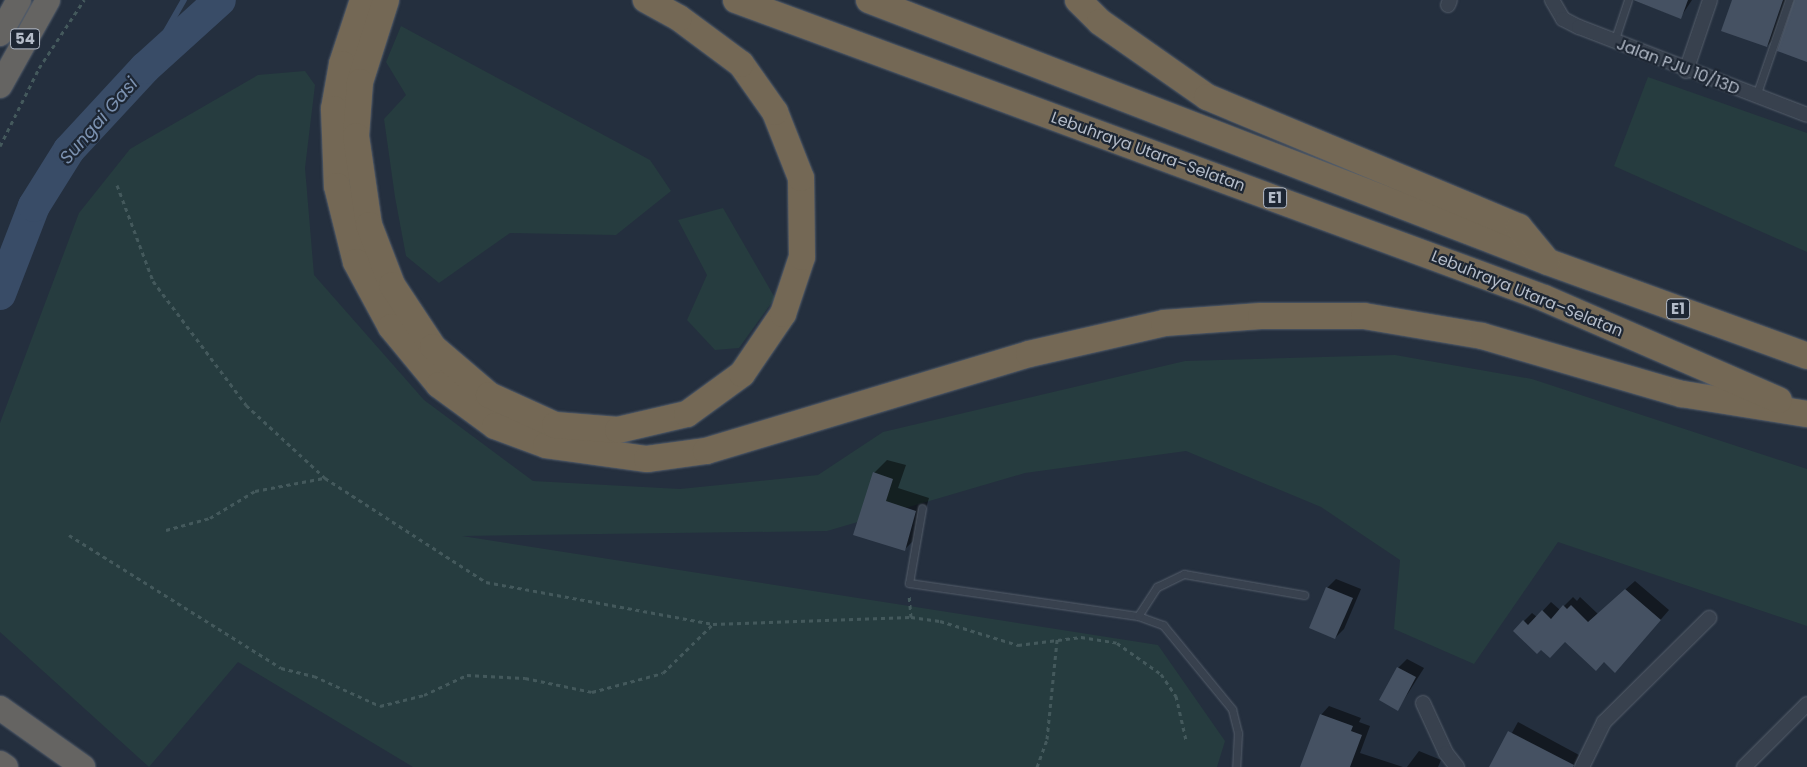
<!DOCTYPE html>
<meta charset="utf-8">
<style>
body{margin:0}
#map{position:relative;width:1807px;height:767px;overflow:hidden;background:#242f3e;font-family:Poppins,sans-serif}
div>[style]{position:absolute}
[style*='--x']{left:calc(var(--x)*1px);top:calc(var(--y)*1px);width:calc(var(--w)*1px);rotate:calc(var(--a)*1deg)}
.green>*{inset:0;background:#263c3f}
.shadow>*{inset:0;background:#0007}
.stream>*{height:5.5px;margin:-2.75px;padding:0 2.75px;transform-origin:2.75px;border-radius:2.75px;background:#394c67}
.river>*{height:32px;margin:-16px;padding:0 16px;transform-origin:16px;border-radius:16px;background:#394c67}
.building>*{inset:0;background:#455162}
.path>*{height:3px;margin-top:-1.5px;transform-origin:0;background:repeating-linear-gradient(90deg,#44595c 0 4px,transparent 0 8px)}
.roads{filter:drop-shadow(0 0 1px #565f6c) drop-shadow(0 0 1px #565f6c)}
.service>*{height:7px;margin:-3.5px;padding:0 3.5px;transform-origin:3.5px;border-radius:3.5px;background:#38414e}
.minor>*{height:14px;margin:-7px;padding:0 7px;transform-origin:7px;border-radius:7px;background:#38414e}
.trunk>*{height:24px;margin:-12px;padding:0 12px;transform-origin:12px;border-radius:12px;background:#656462}
.motorway>*{height:26px;margin:-13px;padding:0 13px;transform-origin:13px;border-radius:13px;background:#746855}
span{translate:-50% -50%;white-space:nowrap;text-align:center;line-height:1.15;-webkit-text-stroke:4.5px #1d2633;paint-order:stroke}
.shield-label span{padding:1px 4px;background:#1d2633;border:1px solid;border-radius:4px;-webkit-text-stroke-width:0}
.shield-label{font-size:15px;color:#b4bcc9;font-weight:700}
.street-label{font-size:16px;color:#b4bcc9}
.water-label{font-size:18px;color:#7c92b1;font-style:italic}
</style>
<div id="map">
<div class="green">
<i style="clip-path:polygon(401px 26px,650px 160px,671px 191px,616px 235px,510px 233px,439px 283px,406px 256px,395px 197px,384px 119px,406px 95px,386px 62px)"></i>
<i style="clip-path:polygon(305px 71px,315px 85px,305px 168px,314px 275px,424px 400px,533px 481px,680px 489px,818px 475px,883px 432px,1185px 361px,1395px 355px,1532px 379px,1807px 469px,1807px 626px,1558px 542px,1474px 664px,1394px 629px,1400px 560px,1321px 507px,1186px 451px,1025px 473px,827px 531px,462px 536px,1158px 645px,1225px 741px,1217px 767px,413px 767px,238px 662px,149px 767px,0 632px,0 423px,79px 213px,130px 149px,258px 75px)"></i>
<i style="clip-path:polygon(1648px 77px,1807px 133px,1807px 252px,1614px 166px)"></i>
<i style="clip-path:polygon(723px 208px,775px 298px,739px 348px,715px 350px,687px 320px,707px 275px,678px 220px)"></i>
</div>
<div class="shadow">
<i style="clip-path:polygon(1692px 0,1680px 18px,1633px 0)"></i>
<i style="clip-path:polygon(1734px 0,1788px 0,1776px 37px,1767px 46px)"></i>
<i style="clip-path:polygon(887px 460px,906px 465px,898px 488px,929px 498px,918px 536px,904px 550px,874px 473px)"></i>
<i style="clip-path:polygon(1336px 579px,1361px 589px,1344px 629px,1335px 638px,1311px 628px,1327px 588px)"></i>
<i style="clip-path:polygon(1635px 581px,1669px 610px,1624px 662px,1604px 661px,1565px 640px,1549px 656px,1524px 621px,1532px 613px,1537px 617px,1551px 602px,1560px 610px,1573px 597px,1577px 601px,1580px 597px,1598px 614px)"></i>
<i style="clip-path:polygon(1407px 659px,1424px 668px,1398px 709px,1398px 668px)"></i>
<i style="clip-path:polygon(1329px 706px,1361px 718px,1359px 722px,1370px 726px,1360px 753px,1403px 767px,1301px 767px,1321px 715px)"></i>
<i style="clip-path:polygon(1518px 722px,1579px 755px,1573px 767px,1493px 767px)"></i>
<i style="clip-path:polygon(1419px 751px,1441px 760px,1438px 767px,1407px 767px)"></i>
</div>
<div class="stream">
<i style="--x:145;--y:68;--w:78;--a:-60.2"></i>
</div>
<div class="river">
<i style="--x:0;--y:294;--w:94;--a:-68.9"></i>
<i style="--x:34;--y:206;--w:66;--a:-58"></i>
<i style="--x:69;--y:150;--w:112;--a:-47.2"></i>
<i style="--x:145;--y:68;--w:101;--a:-42.2"></i>
</div>
<div class="building">
<i style="clip-path:polygon(1633px 0,1688px 0,1681px 19px)"></i>
<i style="clip-path:polygon(1732px 0,1783px 0,1767px 47px,1721px 31px)"></i>
<i style="clip-path:polygon(1794px 0,1807px 0,1807px 62px,1777px 51px)"></i>
<i style="clip-path:polygon(873px 472px,893px 479px,886px 501px,916px 511px,905px 551px,853px 535px)"></i>
<i style="clip-path:polygon(1326px 587px,1353px 598px,1335px 639px,1309px 628px)"></i>
<i style="clip-path:polygon(1625px 589px,1661px 620px,1615px 673px,1604px 662px,1596px 671px,1565px 642px,1550px 658px,1541px 650px,1537px 654px,1513px 631px,1523px 620px,1528px 625px,1542px 610px,1551px 619px,1563px 605px,1567px 609px,1571px 605px,1588px 622px)"></i>
<i style="clip-path:polygon(1397px 667px,1416px 677px,1398px 711px,1379px 700px)"></i>
<i style="clip-path:polygon(1320px 714px,1353px 726px,1351px 731px,1362px 735px,1350px 767px,1300px 767px)"></i>
<i style="clip-path:polygon(1508px 731px,1574px 765px,1573px 767px,1489px 767px)"></i>
</div>
<div class="path">
<i style="--x:0;--y:146;--w:87;--a:-63.4"></i>
<i style="--x:39;--y:68;--w:82;--a:-56.5"></i>
<i style="--x:117;--y:185;--w:103;--a:69.4"></i>
<i style="--x:153;--y:281;--w:155;--a:53.1"></i>
<i style="--x:246;--y:405;--w:108;--a:42.7"></i>
<i style="--x:325;--y:478;--w:192;--a:32.9"></i>
<i style="--x:486;--y:582;--w:231;--a:10.5"></i>
<i style="--x:713;--y:624;--w:198;--a:-2"></i>
<i style="--x:911;--y:617;--w:23;--a:-95"></i>
<i style="--x:166;--y:530;--w:46;--a:-15.3"></i>
<i style="--x:210;--y:518;--w:52;--a:-31"></i>
<i style="--x:255;--y:491;--w:70;--a:-10.7"></i>
<i style="--x:69;--y:535;--w:250;--a:32.1"></i>
<i style="--x:281;--y:668;--w:34;--a:14"></i>
<i style="--x:314;--y:676;--w:72;--a:24.4"></i>
<i style="--x:380;--y:706;--w:45;--a:-14"></i>
<i style="--x:424;--y:695;--w:47;--a:-24.9"></i>
<i style="--x:467;--y:675;--w:58;--a:3"></i>
<i style="--x:525;--y:678;--w:68;--a:11.8"></i>
<i style="--x:592;--y:692;--w:73;--a:-15"></i>
<i style="--x:663;--y:673;--w:70;--a:-44.4"></i>
<i style="--x:911;--y:617;--w:29;--a:8"></i>
<i style="--x:940;--y:621;--w:82;--a:17.1"></i>
<i style="--x:1018;--y:645;--w:64;--a:-7.2"></i>
<i style="--x:1081;--y:637;--w:36;--a:9"></i>
<i style="--x:1117;--y:643;--w:54;--a:35.2"></i>
<i style="--x:1161;--y:674;--w:27;--a:56"></i>
<i style="--x:1176;--y:696;--w:45;--a:77.2"></i>
<i style="--x:1037;--y:767;--w:30;--a:-70"></i>
<i style="--x:1047;--y:739;--w:100;--a:-84.2"></i>
</div>
<div class="roads">
<div class="service">
<i style="--x:1614;--y:42;--w:44;--a:-71.6"></i>
<i style="--x:1756;--y:96;--w:102;--a:-71"></i>
<i style="--x:922;--y:508;--w:76;--a:99.8"></i>
<i style="--x:909;--y:583;--w:231;--a:8.2"></i>
<i style="--x:1138;--y:616;--w:27;--a:20"></i>
<i style="--x:1163;--y:625;--w:109;--a:50.6"></i>
<i style="--x:1232;--y:709;--w:25;--a:76"></i>
<i style="--x:1238;--y:733;--w:34;--a:93"></i>
<i style="--x:1138;--y:616;--w:35;--a:-57"></i>
<i style="--x:1157;--y:587;--w:30;--a:-26"></i>
<i style="--x:1184;--y:574;--w:122;--a:9.9"></i>
</div>
<div class="minor">
<i style="--x:1552;--y:0;--w:22;--a:60"></i>
<i style="--x:1563;--y:19;--w:18;--a:27"></i>
<i style="--x:1579;--y:27;--w:244;--a:21.1"></i>
<i style="--x:1448;--y:5;--w:5;--a:-68"></i>
<i style="--x:1686;--y:71;--w:75;--a:-71.3"></i>
<i style="--x:1423;--y:703;--w:55;--a:65.3"></i>
<i style="--x:1446;--y:753;--w:18;--a:52"></i>
<i style="--x:1582;--y:767;--w:50;--a:-63.9"></i>
<i style="--x:1604;--y:722;--w:148;--a:-44.7"></i>
<i style="--x:1744;--y:767;--w:89;--a:-45"></i>
</div>
<div class="trunk">
<i style="--x:0;--y:34;--w:39;--a:-61"></i>
<i style="--x:0;--y:86;--w:98;--a:-60.8"></i>
<i style="--x:0;--y:708;--w:102;--a:35.4"></i>
<i style="--x:0;--y:763;--w:7;--a:34"></i>
</div>
<div class="motorway">
<i style="--x:363;--y:0;--w:67;--a:108.2"></i>
<i style="--x:342;--y:64;--w:46;--a:100.1"></i>
<i style="--x:334;--y:109;--w:77;--a:87.8"></i>
<i style="--x:337;--y:186;--w:78;--a:76"></i>
<i style="--x:356;--y:262;--w:74;--a:61.7"></i>
<i style="--x:391;--y:327;--w:75;--a:50.4"></i>
<i style="--x:439;--y:385;--w:69;--a:36.2"></i>
<i style="--x:495;--y:426;--w:54;--a:20.4"></i>
<i style="--x:546;--y:445;--w:102;--a:7.9"></i>
<i style="--x:647;--y:459;--w:60;--a:-7.7"></i>
<i style="--x:706;--y:451;--w:337;--a:-16.7"></i>
<i style="--x:1029;--y:354;--w:139;--a:-12.9"></i>
<i style="--x:1164;--y:323;--w:97;--a:-4.1"></i>
<i style="--x:1261;--y:316;--w:103;--a:0"></i>
<i style="--x:1364;--y:316;--w:120;--a:9.6"></i>
<i style="--x:1482;--y:336;--w:208;--a:16.2"></i>
<i style="--x:1682;--y:394;--w:127;--a:9.1"></i>
<i style="--x:386;--y:0;--w:86;--a:107.6"></i>
<i style="--x:360;--y:82;--w:54;--a:94.2"></i>
<i style="--x:356;--y:136;--w:90;--a:81.7"></i>
<i style="--x:369;--y:225;--w:64;--a:69"></i>
<i style="--x:392;--y:285;--w:74;--a:56.5"></i>
<i style="--x:433;--y:347;--w:74;--a:40.6"></i>
<i style="--x:489;--y:395;--w:72;--a:24.4"></i>
<i style="--x:555;--y:425;--w:63;--a:4.5"></i>
<i style="--x:618;--y:430;--w:71;--a:-13.1"></i>
<i style="--x:687;--y:414;--w:68;--a:-36"></i>
<i style="--x:742;--y:374;--w:73;--a:-55.7"></i>
<i style="--x:783;--y:314;--w:60;--a:-71.6"></i>
<i style="--x:802;--y:257;--w:79;--a:-90.7"></i>
<i style="--x:801;--y:178;--w:71;--a:-111.5"></i>
<i style="--x:775;--y:112;--w:59;--a:-125.3"></i>
<i style="--x:741;--y:64;--w:77;--a:-143.4"></i>
<i style="--x:679;--y:18;--w:38;--a:-151"></i>
<i style="--x:736;--y:0;--w:861;--a:20.24"></i>
<i style="--x:1544;--y:298;--w:256;--a:23.5"></i>
<i style="--x:869;--y:0;--w:728;--a:21.1"></i>
<i style="--x:1548;--y:262;--w:276;--a:19.9"></i>
<i style="--x:1078;--y:0;--w:31;--a:45"></i>
<i style="--x:1100;--y:22;--w:131;--a:35"></i>
<i style="--x:1207;--y:97;--w:338;--a:22.6"></i>
<i style="--x:1519;--y:227;--w:44;--a:50.5"></i>
</div>
</div>
<div class="shield-label">
<span style="left:25px;top:39px">54</span>
<span style="left:1275px;top:198px">E1</span>
<span style="left:1678px;top:309px">E1</span>
</div>
<div class="street-label">
<span style="left:1678px;top:67px;rotate:21deg">Jalan PJU 10/13D</span>
<span style="left:1148px;top:152px;rotate:20deg">Lebuhraya Utara–Selatan</span>
<span style="left:1527px;top:294px;rotate:22deg">Lebuhraya Utara–Selatan</span>
</div>
<div class="water-label">
<span style="left:99px;top:121px;rotate:-49deg">Sungai Gasi</span>
</div>
</div>
